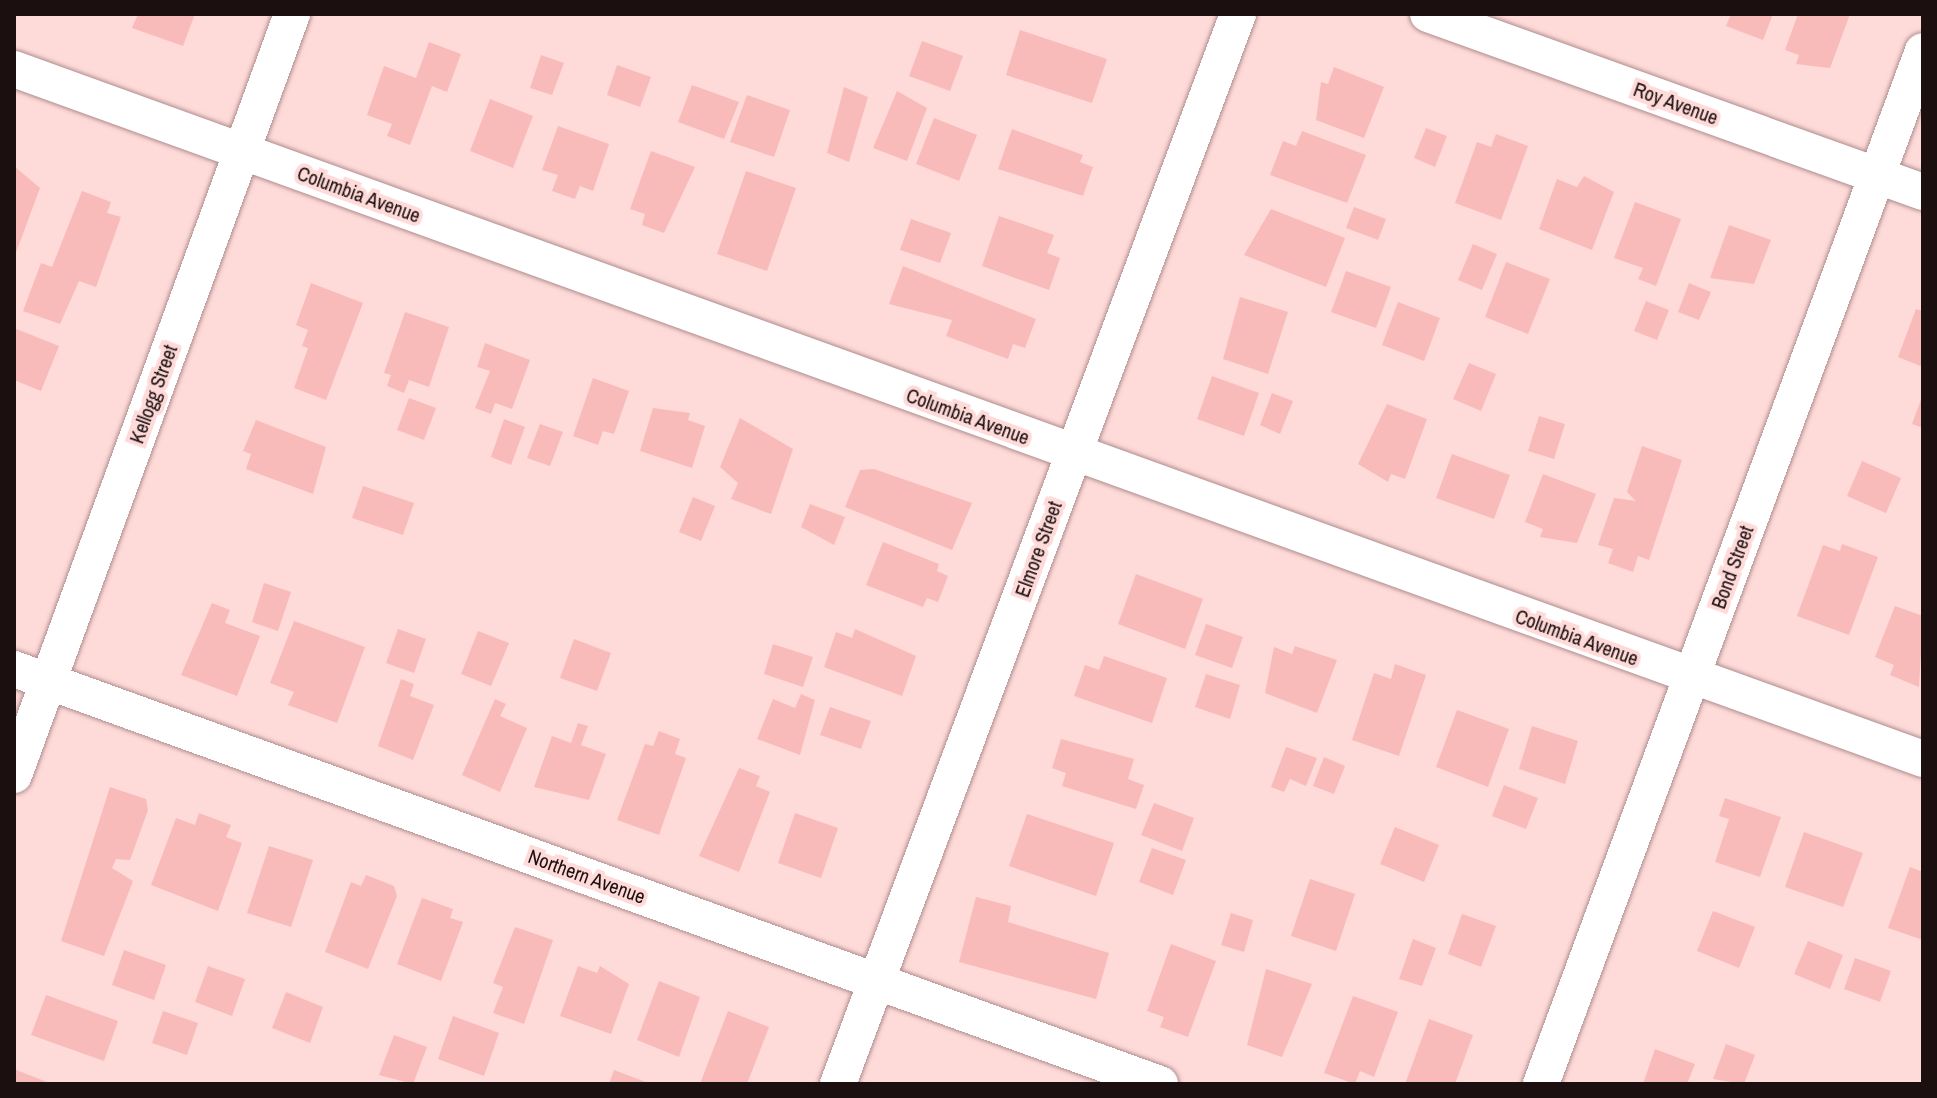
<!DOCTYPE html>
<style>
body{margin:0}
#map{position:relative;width:1937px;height:1098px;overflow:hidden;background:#fedad9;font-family:"Archivo Narrow",sans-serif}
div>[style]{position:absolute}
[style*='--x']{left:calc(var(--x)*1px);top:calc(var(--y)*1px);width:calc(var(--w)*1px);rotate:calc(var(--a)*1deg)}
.building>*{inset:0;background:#f8bbba}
.roads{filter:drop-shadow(0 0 2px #af8d8d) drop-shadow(0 0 2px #af8d8d)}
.street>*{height:36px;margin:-18px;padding:0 18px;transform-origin:18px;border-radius:18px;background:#fff}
span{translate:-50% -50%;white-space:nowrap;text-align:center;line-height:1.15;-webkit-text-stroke:8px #fedad9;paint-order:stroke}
.street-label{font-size:20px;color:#1b0f0f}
.frame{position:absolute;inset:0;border:16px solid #1b0f0f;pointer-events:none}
</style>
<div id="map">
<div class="building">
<i style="clip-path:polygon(138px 14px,195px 14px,183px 46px,132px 28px)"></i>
<i style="clip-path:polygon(1731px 14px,1773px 14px,1763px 40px,1726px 26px)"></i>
<i style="clip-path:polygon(1798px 14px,1850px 14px,1830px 68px,1796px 64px,1799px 55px,1785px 50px)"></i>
<i style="clip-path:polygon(1020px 30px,1107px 59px,1092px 103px,1006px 75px)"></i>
<i style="clip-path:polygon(922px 41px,963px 56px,950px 91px,909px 76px)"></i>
<i style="clip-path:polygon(429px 42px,461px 54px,447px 92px,432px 86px,410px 145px,387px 136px,392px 124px,367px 115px,384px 66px,416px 78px)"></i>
<i style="clip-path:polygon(541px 55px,564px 63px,552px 95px,530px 88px)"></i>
<i style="clip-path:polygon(617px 65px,651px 77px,640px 107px,607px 95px)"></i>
<i style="clip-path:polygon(1334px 67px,1384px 87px,1364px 138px,1316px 120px,1321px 82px,1328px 84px)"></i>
<i style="clip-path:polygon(692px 85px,739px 102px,724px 139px,678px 122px)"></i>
<i style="clip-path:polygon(844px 87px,868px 97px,849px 162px,827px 153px)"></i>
<i style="clip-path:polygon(897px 91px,927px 108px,907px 161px,873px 148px)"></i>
<i style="clip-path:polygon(747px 95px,790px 110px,774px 157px,730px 142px)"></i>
<i style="clip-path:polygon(490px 99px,533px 116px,513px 168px,470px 151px)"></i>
<i style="clip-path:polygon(934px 118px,977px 135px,959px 181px,916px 164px)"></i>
<i style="clip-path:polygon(558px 126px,609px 144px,593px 191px,580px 186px,575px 199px,552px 191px,558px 175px,542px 170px)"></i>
<i style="clip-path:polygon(1426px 128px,1447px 136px,1435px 167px,1414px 158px)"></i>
<i style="clip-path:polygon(1012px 129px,1083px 155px,1080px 162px,1093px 167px,1083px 196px,998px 169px)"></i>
<i style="clip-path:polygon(1302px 131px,1366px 155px,1347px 203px,1270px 175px,1283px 141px,1296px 146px)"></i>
<i style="clip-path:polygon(1496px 134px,1528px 146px,1501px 220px,1455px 203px,1477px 142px,1491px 147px)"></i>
<i style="clip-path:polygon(651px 151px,695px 167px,664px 233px,642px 225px,645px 214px,630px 209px)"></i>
<i style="clip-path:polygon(14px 166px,40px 188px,14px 258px)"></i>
<i style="clip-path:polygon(746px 171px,796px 188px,767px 271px,717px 254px)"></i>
<i style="clip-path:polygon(1584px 176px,1614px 192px,1592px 250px,1539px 229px,1557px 179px,1577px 187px)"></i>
<i style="clip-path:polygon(82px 191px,111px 202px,107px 213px,121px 217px,96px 287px,79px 281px,60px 324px,23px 311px,41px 263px,52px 267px)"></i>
<i style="clip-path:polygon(1635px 202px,1681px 219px,1656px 286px,1638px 279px,1643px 268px,1614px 258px)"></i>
<i style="clip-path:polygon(1354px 207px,1386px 219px,1378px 240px,1346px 228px)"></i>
<i style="clip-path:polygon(1271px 209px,1345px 238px,1326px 287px,1244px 255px)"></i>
<i style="clip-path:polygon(999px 216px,1054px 235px,1047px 253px,1060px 258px,1049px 290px,982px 266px)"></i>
<i style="clip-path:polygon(911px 219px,951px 233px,940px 263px,900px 250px)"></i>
<i style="clip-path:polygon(1729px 225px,1771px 240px,1754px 284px,1710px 278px)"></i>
<i style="clip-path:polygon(1473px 244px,1497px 254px,1482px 290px,1458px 280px)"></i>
<i style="clip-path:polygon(1506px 262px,1550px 279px,1528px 334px,1485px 317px)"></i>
<i style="clip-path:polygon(903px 266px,1036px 319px,1025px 348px,1013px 344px,1008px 359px,946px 336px,952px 320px,889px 304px)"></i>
<i style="clip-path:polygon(1346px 271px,1391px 287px,1376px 328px,1331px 312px)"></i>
<i style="clip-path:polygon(311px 283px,363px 303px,326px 400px,294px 388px,308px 348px,302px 346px,308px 330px,296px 325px)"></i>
<i style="clip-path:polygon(1689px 283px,1711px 292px,1699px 320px,1678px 312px)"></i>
<i style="clip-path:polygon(1240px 297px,1288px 312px,1268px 374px,1223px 359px)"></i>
<i style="clip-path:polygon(1646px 301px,1669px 310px,1657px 340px,1634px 331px)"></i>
<i style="clip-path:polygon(1398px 302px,1440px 318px,1424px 361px,1382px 345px)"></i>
<i style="clip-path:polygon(1916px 309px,1923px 311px,1923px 367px,1898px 357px)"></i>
<i style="clip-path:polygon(405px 312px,449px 327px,429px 387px,409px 380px,404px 393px,387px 386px,391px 375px,384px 373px)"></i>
<i style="clip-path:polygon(14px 328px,59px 346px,41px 391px,14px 380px)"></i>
<i style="clip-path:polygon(485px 343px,530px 360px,512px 409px,495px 403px,491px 414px,475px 408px,490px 371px,477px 367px)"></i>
<i style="clip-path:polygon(1469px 363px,1496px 374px,1481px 411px,1453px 399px)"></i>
<i style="clip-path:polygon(1212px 376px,1259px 393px,1244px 436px,1197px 419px)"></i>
<i style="clip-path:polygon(593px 378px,629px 391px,614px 434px,603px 431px,598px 445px,573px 436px)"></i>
<i style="clip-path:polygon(1272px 393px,1293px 401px,1280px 434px,1260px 425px)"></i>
<i style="clip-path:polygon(1923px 394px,1923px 428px,1912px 424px)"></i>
<i style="clip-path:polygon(409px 398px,436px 408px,424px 440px,397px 430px)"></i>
<i style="clip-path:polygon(1387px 404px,1427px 419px,1405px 479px,1391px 474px,1388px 482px,1358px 464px)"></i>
<i style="clip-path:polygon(653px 408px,690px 413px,688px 420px,705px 426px,692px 468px,640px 451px)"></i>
<i style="clip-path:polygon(1539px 416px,1565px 424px,1554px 459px,1528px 451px)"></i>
<i style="clip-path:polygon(740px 418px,793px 449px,771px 514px,731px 499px,738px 483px,720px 467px)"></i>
<i style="clip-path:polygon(504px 419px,525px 427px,511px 465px,491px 457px)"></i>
<i style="clip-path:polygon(256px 420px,326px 447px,313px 494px,246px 469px,251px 454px,243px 451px)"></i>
<i style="clip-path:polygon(540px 424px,563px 432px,550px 466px,527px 458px)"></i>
<i style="clip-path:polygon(1642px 446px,1682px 460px,1649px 560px,1638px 556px,1633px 572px,1608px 563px,1613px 549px,1598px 545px,1614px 498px,1636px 501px,1627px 492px)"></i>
<i style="clip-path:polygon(1452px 454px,1510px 475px,1494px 519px,1436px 498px)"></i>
<i style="clip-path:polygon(1862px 461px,1901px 478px,1886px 513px,1847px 496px)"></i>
<i style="clip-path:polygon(874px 469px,972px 503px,952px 550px,845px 507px,860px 470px)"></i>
<i style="clip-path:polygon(1543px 474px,1596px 494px,1577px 543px,1540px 537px,1543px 529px,1525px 522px)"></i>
<i style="clip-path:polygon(363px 486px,414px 503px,403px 535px,352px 518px)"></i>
<i style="clip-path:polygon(693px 497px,715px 506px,701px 541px,679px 532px)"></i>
<i style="clip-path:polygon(810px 504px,845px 517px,834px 545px,801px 527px)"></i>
<i style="clip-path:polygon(883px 542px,939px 564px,937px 571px,948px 576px,938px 602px,927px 598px,923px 607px,866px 585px)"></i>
<i style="clip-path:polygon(1842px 544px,1878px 557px,1849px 635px,1797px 616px,1823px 545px,1840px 551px)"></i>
<i style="clip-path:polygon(1136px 574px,1203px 599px,1185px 649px,1118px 624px)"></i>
<i style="clip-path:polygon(264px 583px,291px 592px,278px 631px,252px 622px)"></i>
<i style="clip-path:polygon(212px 603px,230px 610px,225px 623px,260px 636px,237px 696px,181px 675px)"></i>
<i style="clip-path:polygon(1895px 606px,1923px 616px,1919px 687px,1890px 675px,1894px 665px,1875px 657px)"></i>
<i style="clip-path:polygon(294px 621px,365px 647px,337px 723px,288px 705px,294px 692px,270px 683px)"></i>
<i style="clip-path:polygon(1206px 624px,1243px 637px,1232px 668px,1195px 655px)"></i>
<i style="clip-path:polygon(398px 629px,426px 639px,414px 673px,386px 663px)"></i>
<i style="clip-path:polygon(855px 629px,916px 656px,902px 696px,824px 667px,836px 632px,852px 638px)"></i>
<i style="clip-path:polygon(478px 631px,509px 643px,491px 686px,461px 674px)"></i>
<i style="clip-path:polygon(574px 639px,611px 653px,597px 691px,560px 678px)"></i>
<i style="clip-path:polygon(773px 644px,813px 657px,803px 687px,764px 674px)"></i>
<i style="clip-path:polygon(1295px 646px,1337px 660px,1317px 713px,1265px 693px,1274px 647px,1292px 654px)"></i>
<i style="clip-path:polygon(1104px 656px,1167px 678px,1152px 723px,1074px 696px,1085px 665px,1099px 670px)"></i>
<i style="clip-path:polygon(1395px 664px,1426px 675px,1399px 756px,1352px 740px,1374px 673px,1391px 679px)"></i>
<i style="clip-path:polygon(1206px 674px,1240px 685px,1230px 719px,1195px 707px)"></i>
<i style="clip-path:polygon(401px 679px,414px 684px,410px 696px,434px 705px,413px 760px,378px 746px)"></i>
<i style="clip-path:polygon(801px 694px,815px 700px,800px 755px,757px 739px,773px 699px,795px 708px)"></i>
<i style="clip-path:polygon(495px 699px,506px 704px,500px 716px,527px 728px,500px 792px,462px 775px)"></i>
<i style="clip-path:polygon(830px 707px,871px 721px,861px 749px,820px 735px)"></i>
<i style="clip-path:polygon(1457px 710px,1509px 729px,1488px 787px,1436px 767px)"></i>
<i style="clip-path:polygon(578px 723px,588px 726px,581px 745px,606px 754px,589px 800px,534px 787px,552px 736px,571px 743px)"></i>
<i style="clip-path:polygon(1532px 726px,1578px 741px,1565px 784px,1519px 769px)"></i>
<i style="clip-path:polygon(659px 731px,680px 739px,675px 754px,686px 758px,659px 835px,617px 820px,645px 744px,653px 746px)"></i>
<i style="clip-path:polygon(1061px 739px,1134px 759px,1128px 779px,1144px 785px,1136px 809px,1062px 786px,1066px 773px,1052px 768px)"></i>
<i style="clip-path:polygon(1286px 747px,1317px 758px,1306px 786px,1290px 779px,1284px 792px,1271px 787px)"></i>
<i style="clip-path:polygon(1324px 757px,1345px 766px,1334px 794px,1313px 786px)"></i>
<i style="clip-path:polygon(739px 768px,760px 776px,756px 786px,770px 792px,739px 872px,699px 856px)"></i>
<i style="clip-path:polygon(1504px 785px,1538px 798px,1526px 829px,1492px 816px)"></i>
<i style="clip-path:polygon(110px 787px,146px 799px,148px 810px,130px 860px,116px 859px,112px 868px,133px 881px,104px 956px,61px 941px)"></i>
<i style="clip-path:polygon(1725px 798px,1781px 817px,1760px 877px,1715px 862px,1729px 819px,1719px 816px)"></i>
<i style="clip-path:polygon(1154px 803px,1194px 818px,1182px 851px,1141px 835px)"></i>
<i style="clip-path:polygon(199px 813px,231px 825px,226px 837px,242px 843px,218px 911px,151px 885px,176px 818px,195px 825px)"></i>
<i style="clip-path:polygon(795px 813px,838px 828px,821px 878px,778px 863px)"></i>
<i style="clip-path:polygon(1027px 814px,1114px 843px,1096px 896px,1009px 866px)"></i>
<i style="clip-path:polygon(1395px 827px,1439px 845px,1424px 882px,1380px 864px)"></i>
<i style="clip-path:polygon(1804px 832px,1863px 853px,1843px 907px,1785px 887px)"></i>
<i style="clip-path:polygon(269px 846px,313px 860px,291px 927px,247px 913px)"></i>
<i style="clip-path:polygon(1152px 848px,1186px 860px,1173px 895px,1139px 882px)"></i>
<i style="clip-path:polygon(1910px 867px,1923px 872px,1923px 940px,1888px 928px)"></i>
<i style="clip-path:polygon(366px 875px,394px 886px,397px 896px,368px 969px,325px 952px,351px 882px,361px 886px)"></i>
<i style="clip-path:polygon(1310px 879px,1355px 894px,1336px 951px,1291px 936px)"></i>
<i style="clip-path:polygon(976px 897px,1011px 906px,1008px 922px,1109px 953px,1096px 999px,959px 962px)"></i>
<i style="clip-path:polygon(422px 898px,453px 909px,450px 918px,463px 922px,441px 981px,397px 964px)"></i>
<i style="clip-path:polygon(1713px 911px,1755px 927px,1739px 968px,1697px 951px)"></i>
<i style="clip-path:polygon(1231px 913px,1253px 920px,1244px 952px,1221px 945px)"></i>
<i style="clip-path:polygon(1462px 914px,1496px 926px,1481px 967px,1448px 954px)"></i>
<i style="clip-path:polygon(515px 927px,553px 940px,524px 1024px,493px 1013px,503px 987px,493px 983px)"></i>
<i style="clip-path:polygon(1413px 939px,1436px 948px,1422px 986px,1399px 979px)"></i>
<i style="clip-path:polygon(1808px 941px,1843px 955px,1830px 989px,1794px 974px)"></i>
<i style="clip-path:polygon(1171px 944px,1216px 961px,1188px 1037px,1160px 1027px,1164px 1017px,1147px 1011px)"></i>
<i style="clip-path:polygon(124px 950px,166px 965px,154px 1000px,112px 985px)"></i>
<i style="clip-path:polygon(1855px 958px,1891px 971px,1880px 1002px,1844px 989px)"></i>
<i style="clip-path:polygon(208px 966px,245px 979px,232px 1016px,195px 1002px)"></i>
<i style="clip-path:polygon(578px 966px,597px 973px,600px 966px,629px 984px,611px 1034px,560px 1016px)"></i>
<i style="clip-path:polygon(1266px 969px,1312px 984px,1282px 1057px,1247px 1045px)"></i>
<i style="clip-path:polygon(659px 981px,700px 997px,679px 1057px,637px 1040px)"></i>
<i style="clip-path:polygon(286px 992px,323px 1007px,310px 1043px,272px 1028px)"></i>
<i style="clip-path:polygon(46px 995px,118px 1021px,104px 1061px,31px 1035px)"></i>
<i style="clip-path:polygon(1353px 996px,1398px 1012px,1374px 1077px,1360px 1071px,1355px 1084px,1324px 1073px)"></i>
<i style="clip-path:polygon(163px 1011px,198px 1023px,187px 1055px,152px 1043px)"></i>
<i style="clip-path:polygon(728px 1011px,769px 1027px,747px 1084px,700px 1084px)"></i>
<i style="clip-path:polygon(453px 1016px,499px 1033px,484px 1076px,438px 1059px)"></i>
<i style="clip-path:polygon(1429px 1019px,1473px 1035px,1455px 1084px,1405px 1084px)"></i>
<i style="clip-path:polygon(394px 1035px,427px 1047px,413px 1084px,379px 1075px)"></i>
<i style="clip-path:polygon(1726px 1044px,1755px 1055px,1744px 1084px,1713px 1079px)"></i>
<i style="clip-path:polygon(1655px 1049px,1695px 1064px,1687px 1084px,1643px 1084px)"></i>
<i style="clip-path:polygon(14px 1069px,52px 1084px,14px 1084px)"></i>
<i style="clip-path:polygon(614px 1070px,651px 1084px,609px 1084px)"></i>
</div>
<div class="roads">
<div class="street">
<i style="--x:1428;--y:14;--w:526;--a:19.78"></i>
<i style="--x:14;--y:69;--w:2030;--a:19.87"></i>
<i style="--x:14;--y:669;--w:1219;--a:19.91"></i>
<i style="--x:14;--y:775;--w:810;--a:-69.93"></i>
<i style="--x:838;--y:1084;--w:1142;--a:-69.5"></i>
<i style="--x:1541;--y:1084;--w:1101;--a:-69.71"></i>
</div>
</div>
<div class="street-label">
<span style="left:1676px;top:103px;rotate:20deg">Roy Avenue</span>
<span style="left:359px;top:194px;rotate:20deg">Columbia Avenue</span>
<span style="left:153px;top:394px;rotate:-70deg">Kellogg Street</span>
<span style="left:968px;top:416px;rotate:20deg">Columbia Avenue</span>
<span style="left:1038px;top:549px;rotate:-70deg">Elmore Street</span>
<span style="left:1732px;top:567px;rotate:-70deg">Bond Street</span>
<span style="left:1577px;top:637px;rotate:20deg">Columbia Avenue</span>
<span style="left:587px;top:876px;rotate:20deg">Northern Avenue</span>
</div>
<div class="frame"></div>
</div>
